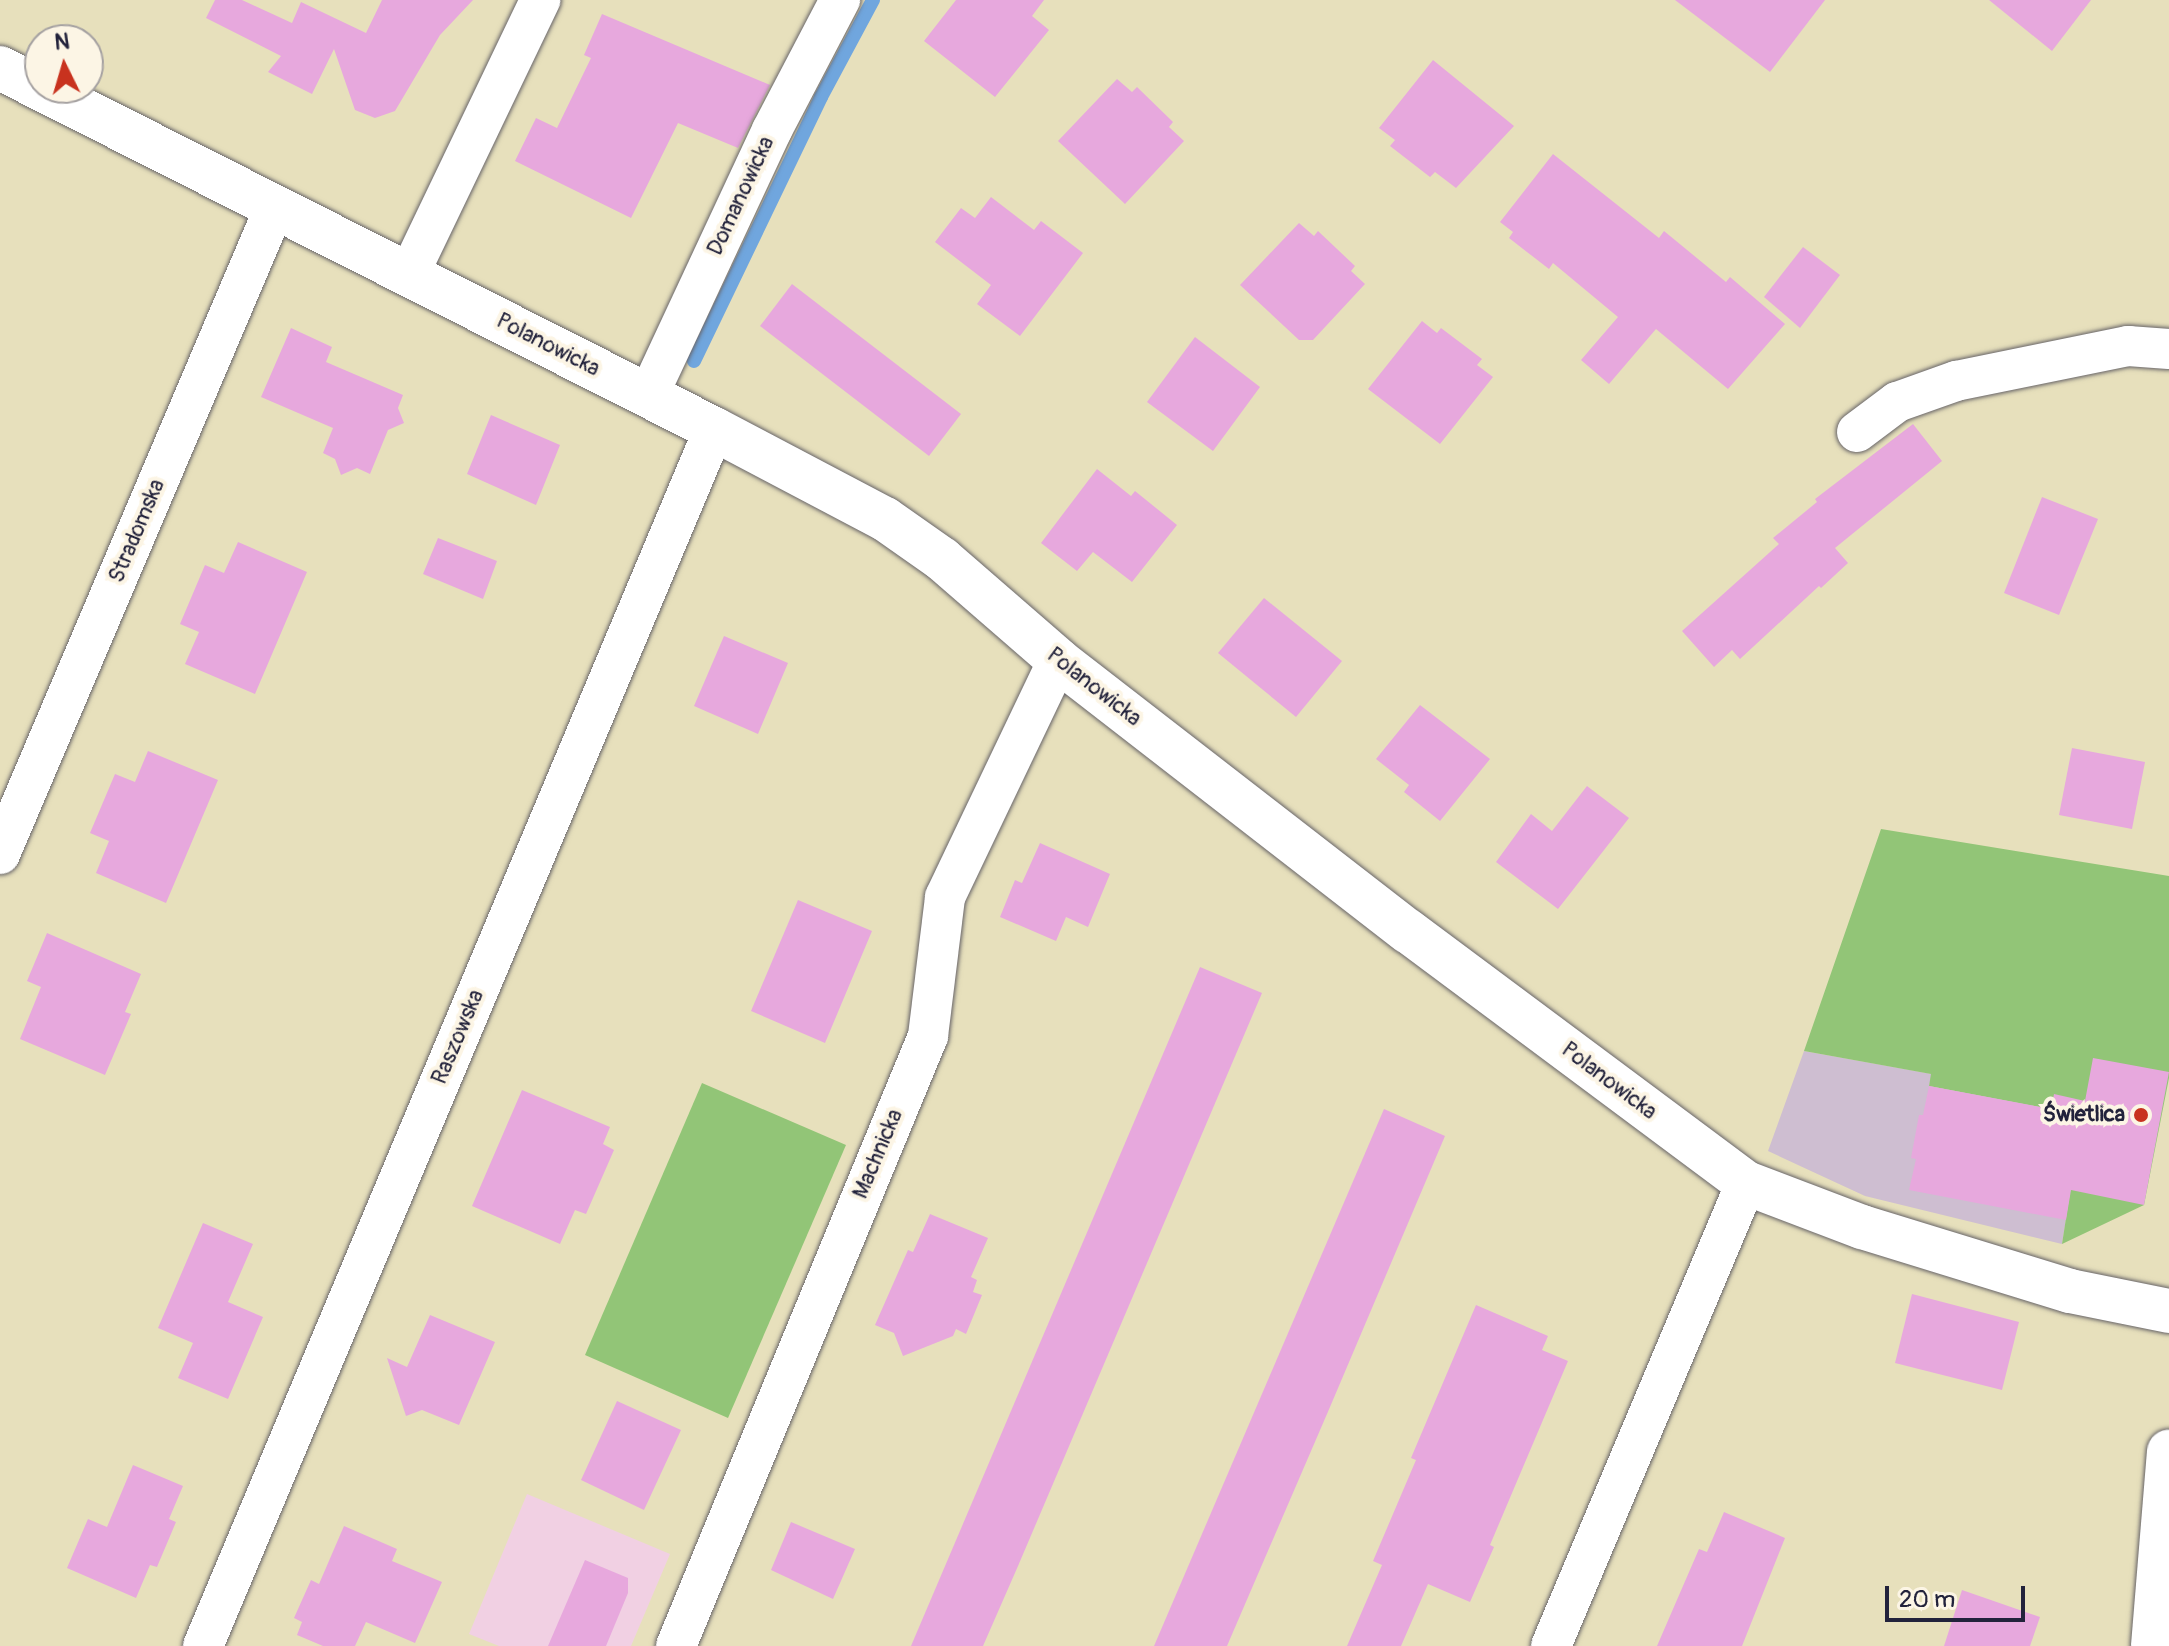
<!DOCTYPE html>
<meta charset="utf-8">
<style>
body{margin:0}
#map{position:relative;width:2169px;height:1646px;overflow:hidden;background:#e7e0bc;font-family:Pangolin,sans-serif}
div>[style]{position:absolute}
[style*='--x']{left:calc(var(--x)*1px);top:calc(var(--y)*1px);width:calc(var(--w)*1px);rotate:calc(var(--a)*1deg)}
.built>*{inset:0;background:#f1d0e3}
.industrial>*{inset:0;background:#cebed1}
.green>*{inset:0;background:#92c577}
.stream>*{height:14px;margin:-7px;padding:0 7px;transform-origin:7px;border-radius:7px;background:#70a6de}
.building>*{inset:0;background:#e7a8dd}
.roads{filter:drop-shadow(0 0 2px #676468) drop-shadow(0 0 2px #676468)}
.minor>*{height:40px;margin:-20px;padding:0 20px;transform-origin:20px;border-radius:20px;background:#fff}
.tertiary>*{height:44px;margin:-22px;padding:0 22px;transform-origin:22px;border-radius:22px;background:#fff}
.dots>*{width:22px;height:22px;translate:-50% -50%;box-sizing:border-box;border:4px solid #fcf5e5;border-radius:50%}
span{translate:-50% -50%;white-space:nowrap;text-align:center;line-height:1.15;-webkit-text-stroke:8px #fcf5e5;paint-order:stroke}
.street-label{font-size:22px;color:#22223b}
.poi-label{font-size:22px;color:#22223b;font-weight:700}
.right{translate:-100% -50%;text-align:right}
.north{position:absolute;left:24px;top:24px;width:80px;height:80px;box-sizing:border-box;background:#fcf5e5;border:2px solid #a5a1a1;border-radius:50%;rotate:355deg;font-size:22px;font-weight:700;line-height:32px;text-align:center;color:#22223b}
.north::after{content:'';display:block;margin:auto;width:28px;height:36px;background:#c8321e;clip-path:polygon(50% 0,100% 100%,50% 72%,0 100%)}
.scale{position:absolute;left:1885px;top:1586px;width:140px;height:36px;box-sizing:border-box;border:4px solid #22223b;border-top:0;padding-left:10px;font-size:24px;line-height:28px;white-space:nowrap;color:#22223b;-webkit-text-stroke:6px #fcf5e5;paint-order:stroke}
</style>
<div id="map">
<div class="built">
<i style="clip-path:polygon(527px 1494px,670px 1554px,631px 1646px,499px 1646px,469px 1634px)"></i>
</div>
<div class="industrial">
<i style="clip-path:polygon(1804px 1051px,1932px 1074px,1929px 1086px,2083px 1115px,2062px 1244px,1865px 1196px,1768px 1151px)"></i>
</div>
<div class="green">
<i style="clip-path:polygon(1881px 829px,2169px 876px,2169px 1078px,2144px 1205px,2062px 1244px,2082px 1115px,1929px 1086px,1931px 1074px,1804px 1051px)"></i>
<i style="clip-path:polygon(702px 1083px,846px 1145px,728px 1418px,585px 1355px)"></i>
</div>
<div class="stream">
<i style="--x:694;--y:361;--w:293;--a:-64.3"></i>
<i style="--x:821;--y:97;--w:110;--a:-61.8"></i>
</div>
<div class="building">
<i style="clip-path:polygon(215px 0,242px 0,292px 23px,301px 2px,366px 33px,382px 0,473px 0,440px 35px,395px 111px,375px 118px,355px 110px,334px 49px,312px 94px,268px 72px,281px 56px,206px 18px)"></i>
<i style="clip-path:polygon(956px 0,1044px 0,1032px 16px,1049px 30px,995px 97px,924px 41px)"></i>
<i style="clip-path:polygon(1675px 0,1825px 0,1770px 72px)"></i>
<i style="clip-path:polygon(1989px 0,2091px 0,2052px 51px)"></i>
<i style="clip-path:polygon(602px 14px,770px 85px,738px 148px,678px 123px,631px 218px,515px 161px,536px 118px,557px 128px,591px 58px,584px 55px)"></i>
<i style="clip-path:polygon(1433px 60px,1514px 126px,1456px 188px,1435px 172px,1430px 177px,1390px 146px,1395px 140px,1379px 128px)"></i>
<i style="clip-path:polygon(1117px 79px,1132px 92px,1137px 87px,1173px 122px,1169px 127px,1184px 141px,1125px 204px,1058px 141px)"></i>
<i style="clip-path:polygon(1553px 154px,1659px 238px,1664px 231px,1726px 282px,1730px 277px,1785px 324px,1728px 389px,1656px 329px,1609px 384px,1581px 360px,1618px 317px,1553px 263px,1549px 269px,1509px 238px,1513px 232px,1500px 222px)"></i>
<i style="clip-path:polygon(991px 197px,1034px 230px,1041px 221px,1083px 253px,1020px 336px,977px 304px,991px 285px,935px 242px,961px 208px,975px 218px)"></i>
<i style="clip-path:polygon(1299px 223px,1314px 236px,1318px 231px,1355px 266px,1351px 271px,1365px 284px,1313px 340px,1299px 340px,1240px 285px)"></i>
<i style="clip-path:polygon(1803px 247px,1840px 275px,1800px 328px,1764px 297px)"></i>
<i style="clip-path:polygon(792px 284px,961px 414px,929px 456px,760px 326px)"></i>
<i style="clip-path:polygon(1422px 321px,1437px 333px,1441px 328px,1482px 359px,1477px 365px,1493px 377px,1440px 444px,1368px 389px)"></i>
<i style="clip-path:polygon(291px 328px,332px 347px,326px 362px,403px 395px,398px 408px,404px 423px,388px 430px,370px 474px,357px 468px,341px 475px,335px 459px,323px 453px,333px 428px,261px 397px)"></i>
<i style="clip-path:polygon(1195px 337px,1260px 387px,1213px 451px,1147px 402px)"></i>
<i style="clip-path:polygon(491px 415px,560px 445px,536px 505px,467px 474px)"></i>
<i style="clip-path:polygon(1913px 424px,1942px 461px,1835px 548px,1848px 563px,1821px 588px,1819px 586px,1740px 659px,1732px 650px,1714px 667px,1682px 631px,1779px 544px,1773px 538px,1817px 502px,1815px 499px)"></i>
<i style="clip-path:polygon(1097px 469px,1131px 496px,1135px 491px,1177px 525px,1132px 582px,1093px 552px,1077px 571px,1041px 543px)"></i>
<i style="clip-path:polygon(2042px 497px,2098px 519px,2059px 615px,2004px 593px)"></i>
<i style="clip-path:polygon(438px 538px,497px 561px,483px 599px,423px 574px)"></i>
<i style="clip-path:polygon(238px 542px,307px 572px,255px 694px,185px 664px,199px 632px,180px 624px,205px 565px,224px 573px)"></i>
<i style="clip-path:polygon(1264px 598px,1342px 661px,1296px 717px,1218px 653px)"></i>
<i style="clip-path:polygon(724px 636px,788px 663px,758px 734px,694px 706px)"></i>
<i style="clip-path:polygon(1420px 705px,1490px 759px,1440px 821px,1404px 792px,1409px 785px,1376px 759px)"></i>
<i style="clip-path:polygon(2072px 748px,2145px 762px,2132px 829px,2059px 815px)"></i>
<i style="clip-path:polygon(148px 751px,218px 780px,166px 903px,96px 873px,109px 841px,90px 833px,115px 774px,135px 782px)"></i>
<i style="clip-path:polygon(1587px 786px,1629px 818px,1558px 909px,1496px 862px,1531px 814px,1552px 831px)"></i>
<i style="clip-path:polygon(1040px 843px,1110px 874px,1088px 927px,1066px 917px,1056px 941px,1000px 917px,1015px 880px,1022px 883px)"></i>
<i style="clip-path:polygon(798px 900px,872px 931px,825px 1043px,751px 1011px)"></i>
<i style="clip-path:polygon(47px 933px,141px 974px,125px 1012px,131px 1014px,105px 1075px,20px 1039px,41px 987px,27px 981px)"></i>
<i style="clip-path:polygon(1200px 967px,1262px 993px,1018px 1566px,983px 1646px,911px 1646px)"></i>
<i style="clip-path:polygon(2093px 1058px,2169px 1072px,2144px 1205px,2071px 1190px,2066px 1220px,1909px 1190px,1916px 1159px,1911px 1158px,1919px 1115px,1923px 1115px,1929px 1086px,2051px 1109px,2054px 1094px,2085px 1101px)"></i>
<i style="clip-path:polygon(522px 1090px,610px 1127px,603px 1144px,614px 1150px,586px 1214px,575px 1210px,560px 1244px,472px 1206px)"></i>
<i style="clip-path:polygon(1384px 1109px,1445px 1136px,1330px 1407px,1227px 1646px,1154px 1646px)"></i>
<i style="clip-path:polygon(930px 1214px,988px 1238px,971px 1277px,977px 1280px,973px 1292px,982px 1295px,966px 1334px,956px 1329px,953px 1336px,903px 1356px,894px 1333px,875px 1325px,908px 1250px,913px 1252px)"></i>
<i style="clip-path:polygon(203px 1223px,253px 1244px,228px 1302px,263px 1317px,228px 1399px,178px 1378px,193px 1343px,158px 1328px)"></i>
<i style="clip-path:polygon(1912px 1294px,2019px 1322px,2002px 1390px,1895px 1363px)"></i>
<i style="clip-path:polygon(1476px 1305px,1548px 1336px,1542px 1350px,1568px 1361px,1490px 1545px,1494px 1547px,1470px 1602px,1428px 1584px,1401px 1646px,1347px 1646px,1382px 1565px,1373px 1561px,1416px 1460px,1411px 1458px)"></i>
<i style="clip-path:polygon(430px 1315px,495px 1342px,459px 1425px,422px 1410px,406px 1416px,387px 1358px,407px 1367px)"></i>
<i style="clip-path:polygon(617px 1401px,681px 1430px,644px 1510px,581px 1480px)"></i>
<i style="clip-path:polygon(133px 1465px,183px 1486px,169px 1519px,176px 1522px,157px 1567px,150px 1565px,136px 1598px,67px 1568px,88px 1519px,107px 1527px)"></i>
<i style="clip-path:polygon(1724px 1512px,1785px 1538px,1742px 1646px,1657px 1646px,1699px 1549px,1707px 1552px)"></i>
<i style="clip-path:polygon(791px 1522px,855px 1549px,833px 1599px,771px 1570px)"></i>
<i style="clip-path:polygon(344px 1526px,397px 1549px,392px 1561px,442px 1582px,415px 1643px,366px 1622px,355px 1646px,323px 1646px,297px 1635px,302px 1622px,294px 1618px,311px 1580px,319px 1584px)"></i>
<i style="clip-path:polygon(585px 1560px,628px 1578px,628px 1593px,606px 1646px,548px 1646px)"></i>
<i style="clip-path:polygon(1962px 1590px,2040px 1617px,2030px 1646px,1944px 1646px)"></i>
</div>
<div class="roads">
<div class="minor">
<i style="--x:409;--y:274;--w:304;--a:-64.4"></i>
<i style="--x:648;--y:396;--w:293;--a:-65"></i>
<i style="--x:772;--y:130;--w:147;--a:-62.4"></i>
<i style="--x:1857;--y:432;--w:50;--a:-36.9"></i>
<i style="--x:1897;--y:402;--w:63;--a:-19.6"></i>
<i style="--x:1956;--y:381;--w:176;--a:-11.5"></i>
<i style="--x:2128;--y:346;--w:41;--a:4.2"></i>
<i style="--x:0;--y:854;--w:701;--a:-66.98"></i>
<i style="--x:203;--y:1646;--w:1320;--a:-67.22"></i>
<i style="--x:676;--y:1646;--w:660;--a:-67.55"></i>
<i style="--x:928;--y:1036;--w:140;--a:-83"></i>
<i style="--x:945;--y:897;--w:263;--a:-64.5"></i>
<i style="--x:1551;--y:1646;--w:502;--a:-67.16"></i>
</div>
<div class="tertiary">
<i style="--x:0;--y:68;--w:800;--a:26.82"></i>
<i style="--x:714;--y:429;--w:193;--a:27.8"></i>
<i style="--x:885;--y:519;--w:70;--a:35.1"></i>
<i style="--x:942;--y:559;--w:154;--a:41"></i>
<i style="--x:1058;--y:660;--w:443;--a:37.8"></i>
<i style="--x:1408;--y:931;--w:422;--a:36.7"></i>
<i style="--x:1746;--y:1183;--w:124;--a:20.8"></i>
<i style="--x:1862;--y:1227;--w:218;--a:17.1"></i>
<i style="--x:2070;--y:1291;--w:101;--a:11.4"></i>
<i style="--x:2153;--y:1646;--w:195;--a:-85.3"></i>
</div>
</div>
<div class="dots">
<i style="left:2141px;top:1115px;background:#c8321e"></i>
</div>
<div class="street-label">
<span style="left:741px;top:196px;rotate:-65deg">Domanowicka</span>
<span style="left:548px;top:345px;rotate:27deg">Polanowicka</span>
<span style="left:137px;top:531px;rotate:-67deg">Stradomska</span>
<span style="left:1094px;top:687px;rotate:38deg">Polanowicka</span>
<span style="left:458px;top:1037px;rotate:-67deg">Raszowska</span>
<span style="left:1609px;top:1081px;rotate:37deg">Polanowicka</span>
<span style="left:878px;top:1154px;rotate:-67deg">Machnicka</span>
</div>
<div class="poi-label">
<span class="right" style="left:2125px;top:1115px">Świetlica</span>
</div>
<div class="north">N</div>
<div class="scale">20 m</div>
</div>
